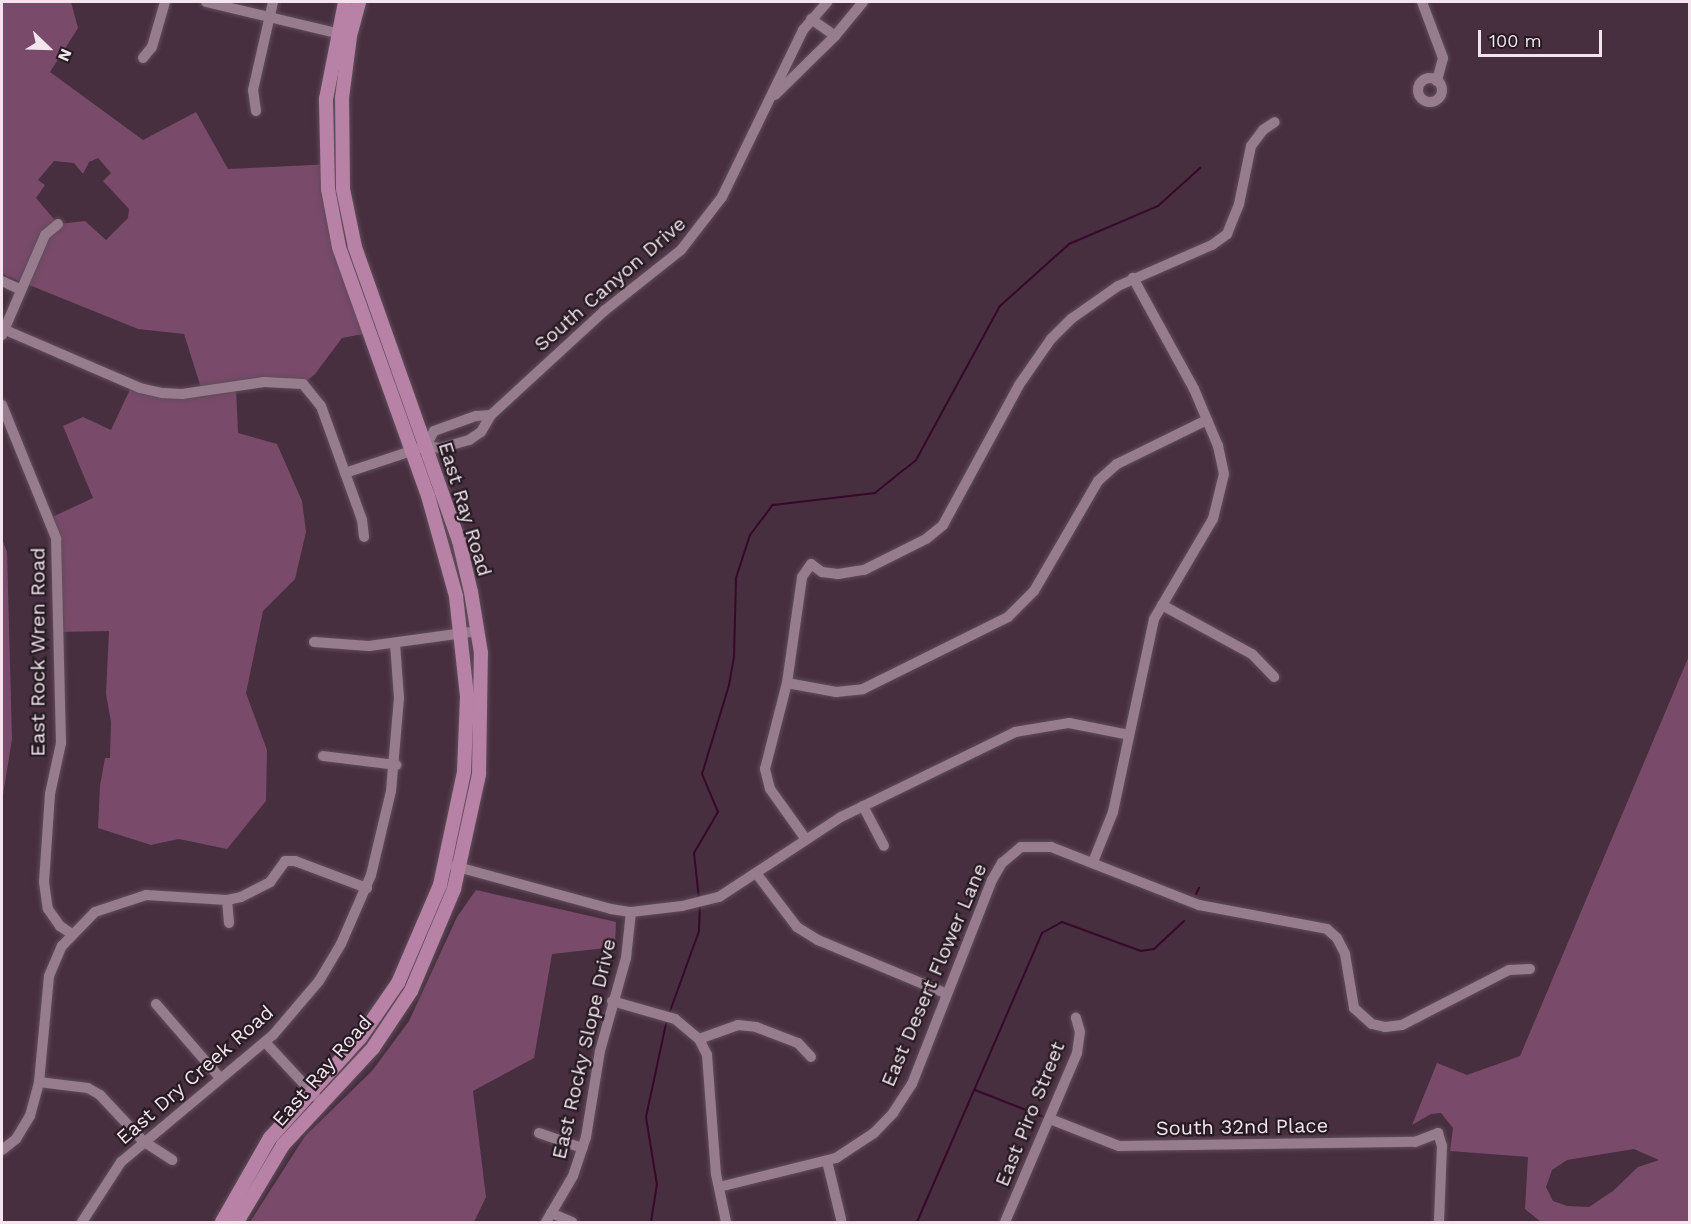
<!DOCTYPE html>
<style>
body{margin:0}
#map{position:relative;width:1691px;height:1224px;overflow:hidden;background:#472f3f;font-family:"Work Sans",sans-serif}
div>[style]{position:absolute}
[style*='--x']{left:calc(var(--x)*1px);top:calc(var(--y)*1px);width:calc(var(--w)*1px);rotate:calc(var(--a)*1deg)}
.green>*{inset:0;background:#7a4a6b}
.stream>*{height:2px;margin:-1px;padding:0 1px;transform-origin:1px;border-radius:1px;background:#37072c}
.roads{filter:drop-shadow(0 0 2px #604c5a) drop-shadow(0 0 2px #604c5a)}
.minor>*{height:10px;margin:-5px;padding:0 5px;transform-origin:5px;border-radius:5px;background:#977c8e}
.minor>.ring{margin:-5px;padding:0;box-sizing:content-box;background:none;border:10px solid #977c8e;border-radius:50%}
.major>*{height:14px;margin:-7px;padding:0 7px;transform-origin:7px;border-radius:7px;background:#b882a7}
span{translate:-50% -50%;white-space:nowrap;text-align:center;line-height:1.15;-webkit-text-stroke:4.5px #261b22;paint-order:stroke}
.street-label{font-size:20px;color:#f3e4ee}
.frame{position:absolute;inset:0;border:3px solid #f3e4ee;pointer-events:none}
.north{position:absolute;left:18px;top:18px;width:60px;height:60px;-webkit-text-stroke:4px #261b22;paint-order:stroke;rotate:113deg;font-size:16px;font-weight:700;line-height:24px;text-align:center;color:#f3e4ee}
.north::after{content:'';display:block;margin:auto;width:21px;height:27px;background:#f3e4ee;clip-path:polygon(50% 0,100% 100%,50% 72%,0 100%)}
.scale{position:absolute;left:1478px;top:30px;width:124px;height:27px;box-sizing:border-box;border:3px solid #f3e4ee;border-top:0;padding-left:8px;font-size:18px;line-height:21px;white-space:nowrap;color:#f3e4ee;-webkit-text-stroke:4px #261b22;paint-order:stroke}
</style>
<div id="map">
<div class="green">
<i style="clip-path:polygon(evenodd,2px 2px,71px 2px,78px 28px,50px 72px,143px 140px,196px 112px,228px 169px,334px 164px,340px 219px,363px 334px,342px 338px,315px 374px,303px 384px,236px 387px,238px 433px,277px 444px,302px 501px,306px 532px,295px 579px,263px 611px,246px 693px,267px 750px,266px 801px,227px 849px,179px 839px,151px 845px,98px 828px,100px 786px,105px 758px,110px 758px,111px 722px,106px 694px,109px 631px,58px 632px,58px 561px,48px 519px,93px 498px,63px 426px,83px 417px,111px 430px,132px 385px,202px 391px,184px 334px,138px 329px,2px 274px,2px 2px,98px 158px,111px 173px,103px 181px,129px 209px,128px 218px,106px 240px,85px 221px,58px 224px,36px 198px,45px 185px,38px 180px,54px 161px,74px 163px,83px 174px,89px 162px,98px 158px)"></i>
<i style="clip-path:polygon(2px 539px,7px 552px,12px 739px,2px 801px)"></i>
<i style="clip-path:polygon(evenodd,1689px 656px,1689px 1222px,1541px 1222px,1525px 1209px,1528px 1157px,1450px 1151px,1453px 1128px,1441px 1113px,1431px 1114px,1412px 1125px,1437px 1063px,1467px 1075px,1520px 1056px,1689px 656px,1634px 1149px,1659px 1160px,1638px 1167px,1613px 1191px,1589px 1207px,1567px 1206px,1553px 1201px,1546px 1187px,1552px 1170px,1567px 1160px,1634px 1149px)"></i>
<i style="clip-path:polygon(476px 890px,616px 922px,615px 947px,552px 954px,534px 1058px,473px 1091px,486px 1197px,474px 1222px,250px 1222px,305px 1136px,372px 1071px,409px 1021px,457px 917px)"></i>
</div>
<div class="stream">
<i style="--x:1196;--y:894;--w:7;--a:-63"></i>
<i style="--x:699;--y:899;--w:46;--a:-96.2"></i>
<i style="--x:694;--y:853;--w:48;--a:-59.7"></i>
<i style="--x:718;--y:812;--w:41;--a:-112.8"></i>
<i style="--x:702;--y:774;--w:93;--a:-73.1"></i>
<i style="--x:729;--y:685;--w:29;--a:-80"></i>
<i style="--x:734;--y:656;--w:78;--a:-88.5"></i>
<i style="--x:736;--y:578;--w:45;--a:-72"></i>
<i style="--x:750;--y:535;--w:38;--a:-53"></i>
<i style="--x:773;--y:505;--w:103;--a:-6.7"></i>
<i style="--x:875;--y:493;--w:38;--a:-39"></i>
<i style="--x:905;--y:469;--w:14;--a:-39"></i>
<i style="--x:916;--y:460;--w:175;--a:-61.4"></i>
<i style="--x:1000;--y:306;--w:93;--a:-41.9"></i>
<i style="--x:1069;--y:244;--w:97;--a:-23.1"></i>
<i style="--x:1158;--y:206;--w:57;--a:-42.1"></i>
<i style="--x:669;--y:1014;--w:88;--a:-70.1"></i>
<i style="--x:699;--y:931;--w:26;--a:-88"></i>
<i style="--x:975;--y:1090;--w:74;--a:21.4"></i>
<i style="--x:651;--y:1222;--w:37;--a:-81"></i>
<i style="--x:657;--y:1185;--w:69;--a:-99.2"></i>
<i style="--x:646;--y:1117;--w:100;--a:-77.9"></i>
<i style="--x:917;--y:1222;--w:315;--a:-66.6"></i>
<i style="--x:1042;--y:933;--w:23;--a:-29"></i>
<i style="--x:1062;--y:922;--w:84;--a:20.2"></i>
<i style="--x:1141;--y:951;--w:13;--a:-9"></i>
<i style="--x:1154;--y:949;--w:41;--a:-43"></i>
</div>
<div class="roads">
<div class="minor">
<i style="--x:206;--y:2;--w:143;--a:13.4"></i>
<i style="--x:1422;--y:2;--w:60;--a:69.4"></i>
<i style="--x:1443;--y:58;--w:24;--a:105"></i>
<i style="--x:811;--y:19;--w:29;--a:35"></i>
<i style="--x:143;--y:58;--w:14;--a:-51"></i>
<i style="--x:152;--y:47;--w:47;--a:-73.9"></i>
<i class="ring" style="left:1418px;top:78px;width:14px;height:14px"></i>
<i style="--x:775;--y:95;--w:84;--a:-44.5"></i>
<i style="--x:835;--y:36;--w:44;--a:-50.5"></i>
<i style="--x:256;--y:111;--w:21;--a:-98"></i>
<i style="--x:253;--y:90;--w:90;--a:-77.2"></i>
<i style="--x:2;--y:281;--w:21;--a:25"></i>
<i style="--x:3;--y:329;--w:149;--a:23.3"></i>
<i style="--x:140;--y:388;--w:23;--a:13"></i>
<i style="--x:162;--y:393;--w:20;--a:3"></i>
<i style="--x:182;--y:394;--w:83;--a:-8.3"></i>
<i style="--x:264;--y:382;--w:39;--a:3"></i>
<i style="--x:303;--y:384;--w:28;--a:51"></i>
<i style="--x:321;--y:406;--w:121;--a:70.2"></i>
<i style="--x:362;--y:520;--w:17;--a:83"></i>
<i style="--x:2;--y:335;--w:109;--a:-66.7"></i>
<i style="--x:45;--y:235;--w:17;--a:-40"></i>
<i style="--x:2;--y:405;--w:144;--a:67.9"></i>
<i style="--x:56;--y:538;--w:205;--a:88.6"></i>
<i style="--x:61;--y:743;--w:52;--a:102.2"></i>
<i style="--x:50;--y:794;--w:88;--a:93.9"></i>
<i style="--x:44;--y:882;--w:27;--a:82"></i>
<i style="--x:48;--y:909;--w:21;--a:55"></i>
<i style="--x:60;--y:926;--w:14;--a:34"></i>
<i style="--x:426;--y:446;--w:17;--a:-62"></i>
<i style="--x:434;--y:431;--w:45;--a:-19.7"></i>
<i style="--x:476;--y:416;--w:15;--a:-4"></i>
<i style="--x:345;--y:473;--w:85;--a:-18.4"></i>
<i style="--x:426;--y:446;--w:15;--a:8"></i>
<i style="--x:441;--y:448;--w:29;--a:-16"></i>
<i style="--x:469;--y:440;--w:14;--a:-34"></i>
<i style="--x:481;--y:432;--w:20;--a:-60"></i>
<i style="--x:491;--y:415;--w:154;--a:-42.6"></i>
<i style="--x:604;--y:311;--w:98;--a:-38.4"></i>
<i style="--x:681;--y:250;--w:67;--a:-52.3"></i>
<i style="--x:722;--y:197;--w:186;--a:-64.1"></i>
<i style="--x:803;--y:30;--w:37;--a:-49"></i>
<i style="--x:1162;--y:605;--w:102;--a:28.6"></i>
<i style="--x:1252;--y:654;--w:32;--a:46"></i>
<i style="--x:314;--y:642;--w:55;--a:4.2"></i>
<i style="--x:369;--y:646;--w:110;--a:-7.8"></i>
<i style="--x:787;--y:683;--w:50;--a:10.4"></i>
<i style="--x:836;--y:692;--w:27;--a:-6"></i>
<i style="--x:863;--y:689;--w:162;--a:-26.4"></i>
<i style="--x:1008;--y:617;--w:37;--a:-45"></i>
<i style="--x:1034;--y:591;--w:127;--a:-59.8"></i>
<i style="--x:1098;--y:481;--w:25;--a:-42"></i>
<i style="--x:1117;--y:464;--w:100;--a:-26.1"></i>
<i style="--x:323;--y:756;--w:74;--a:7"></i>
<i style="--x:863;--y:806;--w:45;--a:62.3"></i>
<i style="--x:805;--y:838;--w:60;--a:-125.5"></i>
<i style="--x:770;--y:789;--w:21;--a:-104"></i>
<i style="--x:765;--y:769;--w:89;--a:-75.7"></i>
<i style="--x:787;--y:683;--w:107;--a:-81.9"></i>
<i style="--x:802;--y:577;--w:16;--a:-55"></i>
<i style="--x:811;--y:564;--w:14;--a:36"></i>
<i style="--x:822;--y:572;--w:16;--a:7"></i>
<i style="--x:838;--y:574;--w:26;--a:-9"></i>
<i style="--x:864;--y:570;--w:69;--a:-26.6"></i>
<i style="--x:926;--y:539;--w:22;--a:-39"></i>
<i style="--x:943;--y:525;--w:159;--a:-61.5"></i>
<i style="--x:1019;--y:385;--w:56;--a:-55.2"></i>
<i style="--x:1051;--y:339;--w:28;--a:-45"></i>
<i style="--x:1071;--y:319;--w:57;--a:-35.1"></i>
<i style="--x:1118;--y:286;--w:103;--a:-23.6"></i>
<i style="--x:1212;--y:245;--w:19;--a:-36"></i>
<i style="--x:1227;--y:234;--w:32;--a:-68"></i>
<i style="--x:1239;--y:204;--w:59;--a:-78.3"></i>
<i style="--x:1251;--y:146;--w:20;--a:-53"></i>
<i style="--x:1263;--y:130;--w:14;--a:-34"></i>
<i style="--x:1093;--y:862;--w:54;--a:-68.2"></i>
<i style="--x:1113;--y:812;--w:197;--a:-78"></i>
<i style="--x:1154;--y:619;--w:116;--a:-59.5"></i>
<i style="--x:1213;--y:519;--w:46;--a:-76.3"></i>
<i style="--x:1224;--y:474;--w:29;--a:-102"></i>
<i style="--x:1218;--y:446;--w:62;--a:-112.8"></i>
<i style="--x:1194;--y:389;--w:127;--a:-118.8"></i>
<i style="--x:454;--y:866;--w:163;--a:15.3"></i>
<i style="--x:611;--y:909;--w:20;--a:9"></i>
<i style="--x:631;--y:912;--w:51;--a:-6.7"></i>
<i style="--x:682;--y:906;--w:38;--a:-14"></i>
<i style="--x:719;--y:897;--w:146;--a:-33.3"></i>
<i style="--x:841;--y:817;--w:194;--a:-26"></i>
<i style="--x:1015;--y:732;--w:55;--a:-9.5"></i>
<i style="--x:1069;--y:723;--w:61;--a:11.3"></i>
<i style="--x:756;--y:873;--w:68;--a:52.8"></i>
<i style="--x:797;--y:927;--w:25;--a:32"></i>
<i style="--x:818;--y:940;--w:138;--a:22.7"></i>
<i style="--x:227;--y:900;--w:23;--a:85"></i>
<i style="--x:612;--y:1001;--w:66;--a:15.9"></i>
<i style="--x:675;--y:1019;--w:31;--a:40"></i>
<i style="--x:699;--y:1039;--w:41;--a:-19.7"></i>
<i style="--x:738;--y:1025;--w:18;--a:6"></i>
<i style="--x:756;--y:1027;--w:45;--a:20.9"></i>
<i style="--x:798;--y:1043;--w:19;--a:47"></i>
<i style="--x:156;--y:1004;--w:98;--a:49.1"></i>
<i style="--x:699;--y:1039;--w:18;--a:63"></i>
<i style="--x:707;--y:1055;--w:119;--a:85.7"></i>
<i style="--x:716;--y:1174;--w:49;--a:78.2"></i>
<i style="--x:265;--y:1042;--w:75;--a:47.2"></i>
<i style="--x:39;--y:1082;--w:49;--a:7"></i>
<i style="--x:88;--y:1088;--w:14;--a:30"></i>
<i style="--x:100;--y:1095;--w:63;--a:46.9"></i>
<i style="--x:143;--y:1141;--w:35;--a:33"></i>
<i style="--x:1050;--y:1119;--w:74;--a:21.4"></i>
<i style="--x:1119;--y:1146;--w:296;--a:-0.8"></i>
<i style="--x:1415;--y:1142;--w:25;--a:-21"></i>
<i style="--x:1438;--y:1133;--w:14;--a:73"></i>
<i style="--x:1442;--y:1146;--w:76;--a:92.3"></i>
<i style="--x:539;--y:1133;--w:46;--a:19.2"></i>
<i style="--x:2;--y:1150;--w:18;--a:-38"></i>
<i style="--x:16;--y:1139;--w:27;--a:-59"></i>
<i style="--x:30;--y:1116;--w:35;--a:-75"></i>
<i style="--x:39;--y:1082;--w:106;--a:-84.6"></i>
<i style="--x:49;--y:976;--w:33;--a:-67"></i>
<i style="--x:62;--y:946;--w:47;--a:-45.9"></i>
<i style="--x:95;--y:912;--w:54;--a:-18.4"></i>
<i style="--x:146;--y:895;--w:81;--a:3.5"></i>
<i style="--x:227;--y:900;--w:14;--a:-12"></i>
<i style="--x:241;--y:897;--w:33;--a:-27"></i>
<i style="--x:270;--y:882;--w:26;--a:-54"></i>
<i style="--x:285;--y:861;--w:10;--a:0"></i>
<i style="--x:295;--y:861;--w:77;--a:20.6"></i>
<i style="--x:827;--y:1161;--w:60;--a:76.4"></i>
<i style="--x:719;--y:1187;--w:121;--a:-13.9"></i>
<i style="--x:836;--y:1158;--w:45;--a:-33.3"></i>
<i style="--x:874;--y:1133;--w:28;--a:-46"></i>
<i style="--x:893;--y:1113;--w:35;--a:-57"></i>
<i style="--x:912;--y:1084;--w:219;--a:-68.6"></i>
<i style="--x:992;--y:880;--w:20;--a:-60"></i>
<i style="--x:1002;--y:863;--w:25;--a:-40"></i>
<i style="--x:1021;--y:847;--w:30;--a:0"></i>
<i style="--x:1051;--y:847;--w:159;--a:21.4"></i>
<i style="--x:1199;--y:905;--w:130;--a:10.6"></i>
<i style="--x:1327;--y:929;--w:13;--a:42"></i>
<i style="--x:1337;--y:938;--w:18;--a:63"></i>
<i style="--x:1345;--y:954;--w:55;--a:80.5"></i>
<i style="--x:1354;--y:1008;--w:24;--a:42"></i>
<i style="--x:1372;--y:1024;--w:13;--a:13"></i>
<i style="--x:1385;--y:1027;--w:17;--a:-7"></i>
<i style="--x:1402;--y:1025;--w:120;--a:-27.2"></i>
<i style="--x:1509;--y:970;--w:21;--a:-3"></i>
<i style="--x:551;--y:1213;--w:23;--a:23"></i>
<i style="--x:82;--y:1222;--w:72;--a:-57"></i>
<i style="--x:121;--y:1162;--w:198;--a:-39.9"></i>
<i style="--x:273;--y:1035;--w:71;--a:-49.6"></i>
<i style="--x:319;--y:981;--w:43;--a:-59.3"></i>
<i style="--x:341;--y:944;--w:75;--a:-66.5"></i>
<i style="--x:371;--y:875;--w:86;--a:-76.6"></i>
<i style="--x:391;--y:791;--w:93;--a:-85.1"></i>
<i style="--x:399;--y:698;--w:55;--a:-94.2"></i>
<i style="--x:546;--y:1222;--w:53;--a:-59.6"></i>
<i style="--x:573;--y:1176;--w:41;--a:-71.6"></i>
<i style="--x:586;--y:1137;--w:87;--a:-80.8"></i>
<i style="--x:600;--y:1051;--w:97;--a:-74.4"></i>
<i style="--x:626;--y:958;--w:46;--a:-83.8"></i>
<i style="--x:1005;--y:1222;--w:184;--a:-66.9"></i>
<i style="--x:1077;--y:1053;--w:21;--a:-82"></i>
<i style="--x:1080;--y:1032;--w:15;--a:-106"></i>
</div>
<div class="major">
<i style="--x:222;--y:1222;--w:97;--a:-60.3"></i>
<i style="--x:270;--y:1138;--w:135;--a:-48"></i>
<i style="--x:360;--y:1038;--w:67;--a:-55.4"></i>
<i style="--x:398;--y:983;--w:107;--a:-66.8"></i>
<i style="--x:440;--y:885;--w:116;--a:-78"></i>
<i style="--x:464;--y:772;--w:76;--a:-87.7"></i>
<i style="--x:467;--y:696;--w:101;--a:-96.3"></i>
<i style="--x:456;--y:596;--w:104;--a:-105.6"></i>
<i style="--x:428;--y:496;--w:264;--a:-109.7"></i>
<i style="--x:339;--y:247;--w:59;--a:-100.7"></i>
<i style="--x:328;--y:189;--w:90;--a:-91.3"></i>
<i style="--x:326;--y:99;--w:99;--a:-78.9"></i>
<i style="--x:237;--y:1222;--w:90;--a:-59.1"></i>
<i style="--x:283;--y:1145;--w:132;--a:-47.1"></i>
<i style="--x:373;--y:1048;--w:69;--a:-56.3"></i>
<i style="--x:411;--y:991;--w:111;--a:-67.1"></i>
<i style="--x:454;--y:889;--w:118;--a:-77.7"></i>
<i style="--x:479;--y:774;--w:121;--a:-89.1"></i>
<i style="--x:481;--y:653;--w:62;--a:-99.3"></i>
<i style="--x:471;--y:592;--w:52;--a:-103.2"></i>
<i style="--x:459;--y:541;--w:312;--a:-109.5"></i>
<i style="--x:355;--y:247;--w:59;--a:-101.7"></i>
<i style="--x:343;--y:189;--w:91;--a:-90.6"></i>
<i style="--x:342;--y:98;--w:63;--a:-82.6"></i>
<i style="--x:350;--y:36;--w:35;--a:-75"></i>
</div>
</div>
<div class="street-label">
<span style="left:610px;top:284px;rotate:-41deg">South Canyon Drive</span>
<span style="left:465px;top:509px;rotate:73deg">East Ray Road</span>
<span style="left:38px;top:652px;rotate:-90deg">East Rock Wren Road</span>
<span style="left:934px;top:975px;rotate:-67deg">East Desert Flower Lane</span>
<span style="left:584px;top:1049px;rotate:-77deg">East Rocky Slope Drive</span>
<span style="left:322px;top:1071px;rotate:-49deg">East Ray Road</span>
<span style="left:195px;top:1075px;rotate:-41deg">East Dry Creek Road</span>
<span style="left:1030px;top:1114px;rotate:-68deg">East Piro Street</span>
<span style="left:1242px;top:1127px;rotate:-1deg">South 32nd Place</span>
</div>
<div class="frame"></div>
<div class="north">N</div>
<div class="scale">100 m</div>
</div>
